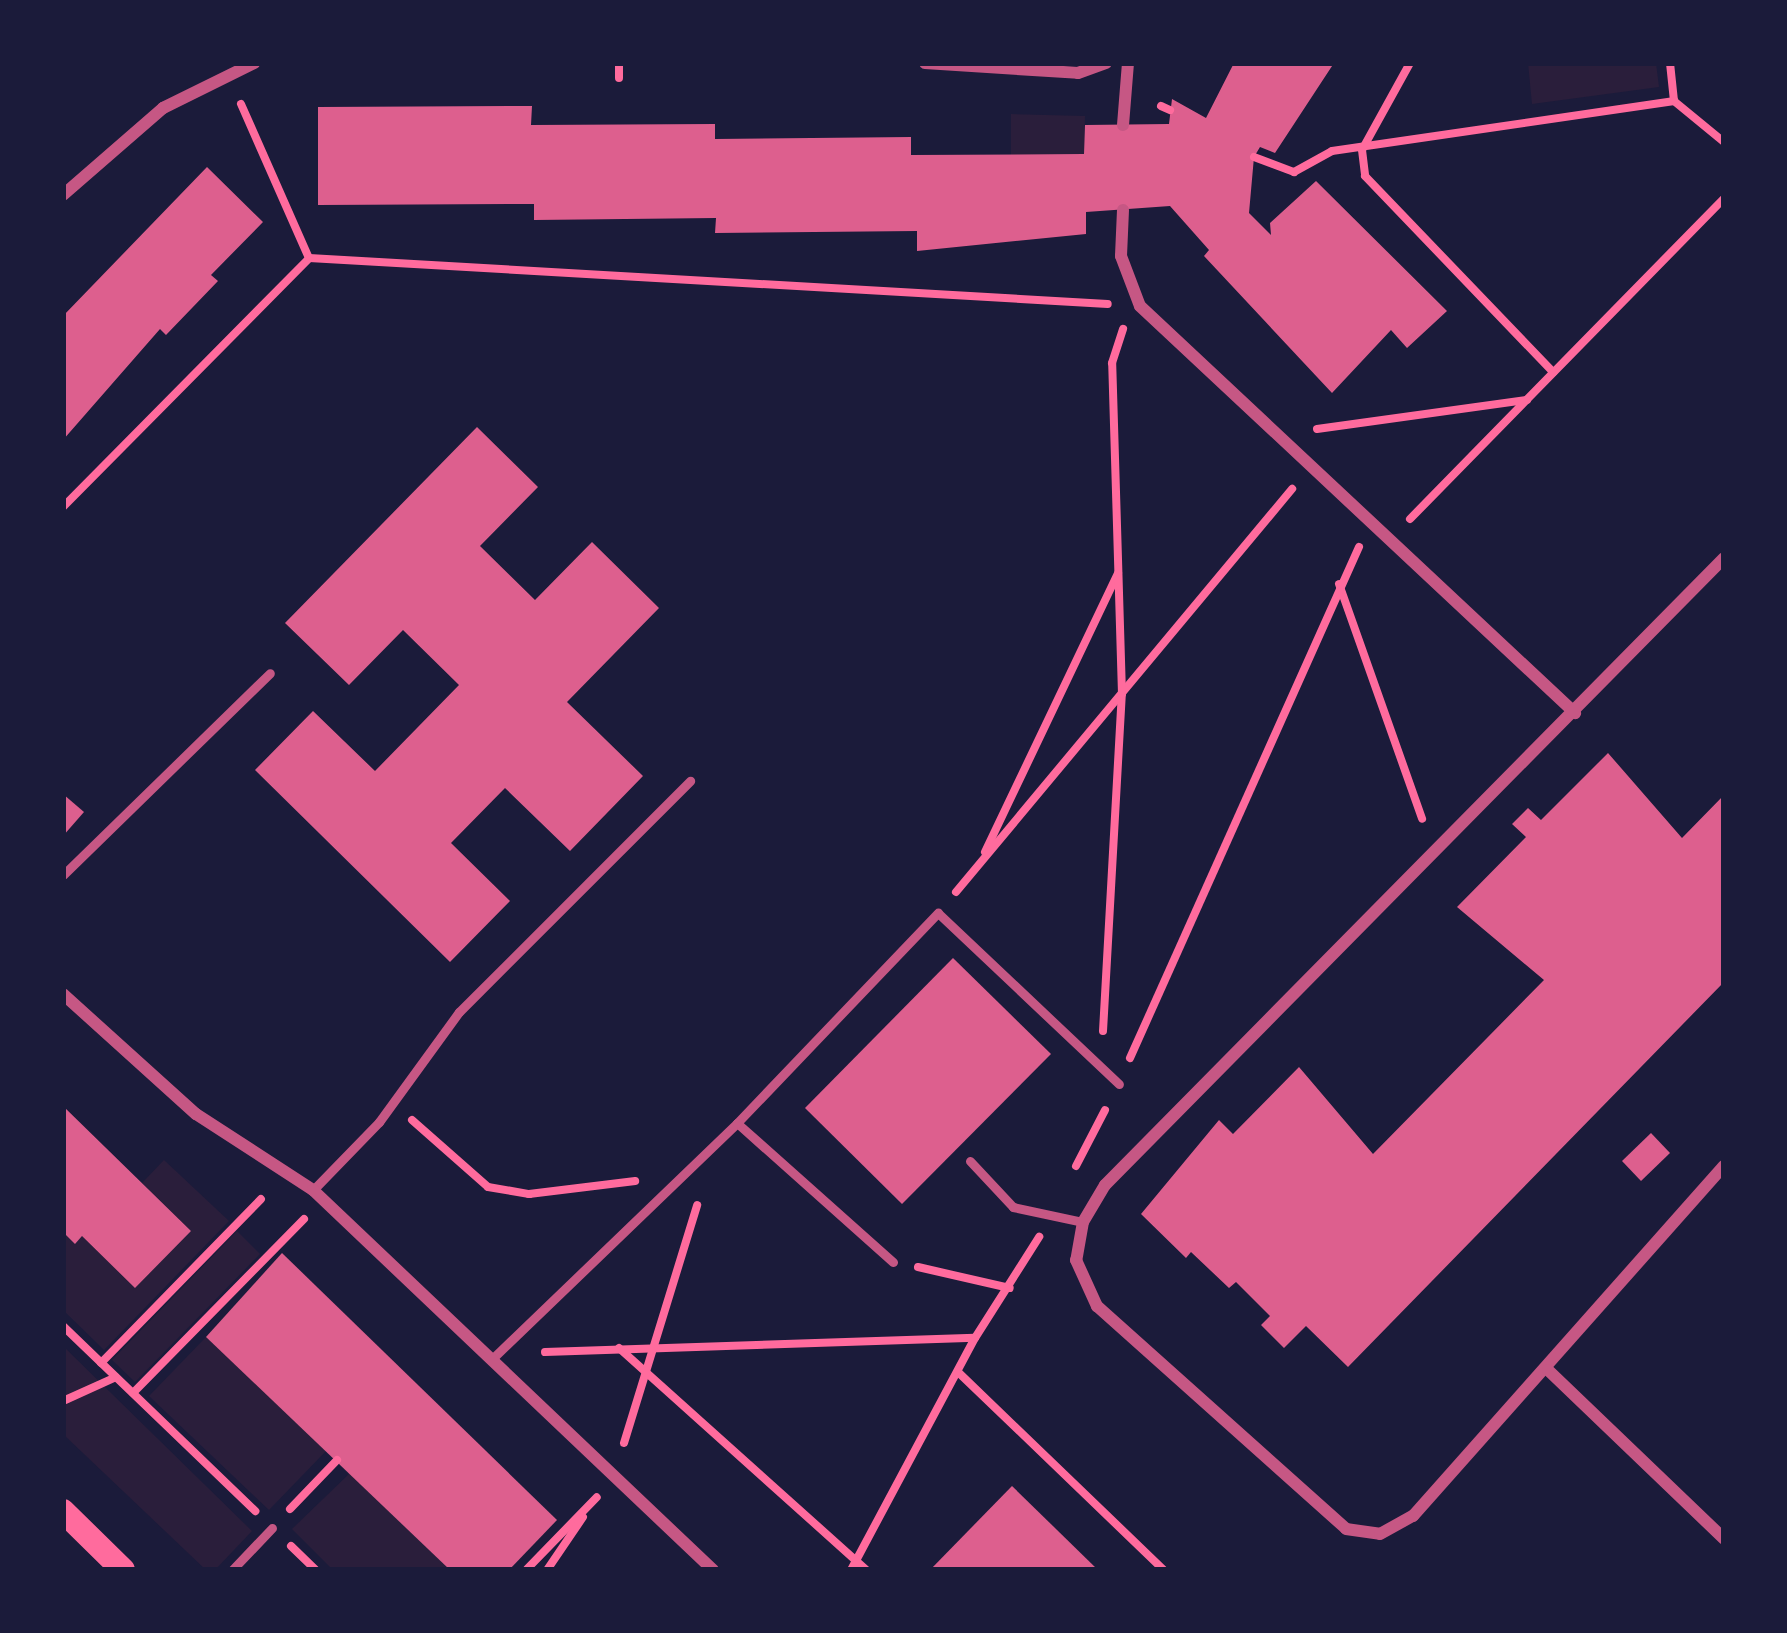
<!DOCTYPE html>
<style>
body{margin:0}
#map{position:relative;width:1787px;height:1633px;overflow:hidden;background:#1b1b3a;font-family:"Libre Baskerville",serif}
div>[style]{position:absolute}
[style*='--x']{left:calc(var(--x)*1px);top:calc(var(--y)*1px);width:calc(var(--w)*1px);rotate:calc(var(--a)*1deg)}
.green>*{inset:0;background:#2a1e3b}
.building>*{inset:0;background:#dd5f8e}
.path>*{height:8px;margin:-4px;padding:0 4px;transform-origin:4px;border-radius:4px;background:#ff6b9d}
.service>*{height:9px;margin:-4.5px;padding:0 4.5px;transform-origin:4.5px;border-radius:4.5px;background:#c65784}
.minor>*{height:12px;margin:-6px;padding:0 6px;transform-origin:6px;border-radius:6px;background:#c65784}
.secondary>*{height:24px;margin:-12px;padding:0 12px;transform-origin:12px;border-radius:12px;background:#ff6b9d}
span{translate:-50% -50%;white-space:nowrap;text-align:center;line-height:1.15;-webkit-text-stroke:10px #1b1b3a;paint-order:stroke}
.frame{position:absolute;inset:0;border:66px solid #1b1b3a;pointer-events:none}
</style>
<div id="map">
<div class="green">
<i style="clip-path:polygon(1528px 63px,1656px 63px,1659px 87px,1532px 104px)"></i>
<i style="clip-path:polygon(1011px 114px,1085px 116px,1084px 154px,1011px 155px)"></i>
<i style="clip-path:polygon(164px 1160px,229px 1221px,104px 1350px,63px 1310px,63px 1232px,75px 1244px,82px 1236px,135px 1287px,191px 1231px,142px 1183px)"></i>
<i style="clip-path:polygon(237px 1231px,260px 1254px,135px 1382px,112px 1360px)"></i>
<i style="clip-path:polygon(206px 1337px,327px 1450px,269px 1510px,149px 1396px)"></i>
<i style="clip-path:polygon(63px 1346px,252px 1531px,215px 1570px,206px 1570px,63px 1434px)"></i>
<i style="clip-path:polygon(350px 1473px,450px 1570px,333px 1570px,292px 1529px)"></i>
</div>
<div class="building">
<i style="clip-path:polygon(1234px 63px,1334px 63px,1275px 153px,1260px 147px,1254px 157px,1249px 213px,1271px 235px,1270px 223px,1316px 181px,1447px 311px,1407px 348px,1391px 330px,1332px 393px,1204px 256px,1209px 250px,1170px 206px,1086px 212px,1086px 234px,917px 251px,917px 231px,715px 233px,716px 218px,534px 220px,534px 204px,318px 205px,318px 107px,532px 106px,531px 125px,715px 124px,715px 139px,911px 137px,911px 155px,1084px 154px,1085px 125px,1169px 124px,1172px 99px,1206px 118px)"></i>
<i style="clip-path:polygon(207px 167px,263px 222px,211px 275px,218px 281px,166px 335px,160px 329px,63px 440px,63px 316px)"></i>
<i style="clip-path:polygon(477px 427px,538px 487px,480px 546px,535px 600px,592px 542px,659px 608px,567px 702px,643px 776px,570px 851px,505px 788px,451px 843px,510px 901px,450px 962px,255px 770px,313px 711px,375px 771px,459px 685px,403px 630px,349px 685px,285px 623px)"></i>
<i style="clip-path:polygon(1608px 753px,1682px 838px,1724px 795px,1724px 982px,1348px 1367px,1306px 1326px,1284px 1348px,1261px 1325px,1270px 1316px,1236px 1282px,1229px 1288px,1191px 1252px,1186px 1258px,1141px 1214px,1219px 1120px,1233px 1134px,1299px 1067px,1373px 1154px,1544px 980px,1457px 907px,1526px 837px,1512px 824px,1528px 808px,1541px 820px)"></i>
<i style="clip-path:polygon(63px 794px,84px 812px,63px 836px)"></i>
<i style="clip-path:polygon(953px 958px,1051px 1054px,902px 1204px,805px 1108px)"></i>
<i style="clip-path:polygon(63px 1106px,191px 1231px,135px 1288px,82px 1236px,75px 1244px,63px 1232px)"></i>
<i style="clip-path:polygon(1651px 1133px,1670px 1153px,1641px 1181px,1622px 1161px)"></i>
<i style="clip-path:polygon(282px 1253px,557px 1520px,509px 1570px,450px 1570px,206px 1337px)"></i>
<i style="clip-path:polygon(1012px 1486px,1098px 1570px,930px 1570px)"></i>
</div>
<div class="path">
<i style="--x:1410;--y:63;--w:99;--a:118.9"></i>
<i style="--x:1362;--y:150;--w:26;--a:83"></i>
<i style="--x:1365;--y:176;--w:272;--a:46.2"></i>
<i style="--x:1670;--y:63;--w:38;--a:84"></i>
<i style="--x:1674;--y:101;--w:65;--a:39.4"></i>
<i style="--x:619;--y:78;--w:15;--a:-90"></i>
<i style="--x:241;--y:104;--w:168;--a:66.2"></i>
<i style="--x:309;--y:258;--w:800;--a:3.29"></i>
<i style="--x:1161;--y:106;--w:10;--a:24"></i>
<i style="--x:1254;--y:157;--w:43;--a:20.6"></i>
<i style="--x:1294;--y:172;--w:43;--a:-28.9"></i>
<i style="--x:1332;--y:151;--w:346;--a:-8.3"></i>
<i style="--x:1317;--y:429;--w:212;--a:-7.9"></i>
<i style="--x:63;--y:507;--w:350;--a:-45.3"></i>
<i style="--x:1410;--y:519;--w:449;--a:-45.6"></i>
<i style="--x:1339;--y:584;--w:249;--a:70.5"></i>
<i style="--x:985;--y:852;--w:309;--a:-64.5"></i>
<i style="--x:956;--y:892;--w:525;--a:-50.18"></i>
<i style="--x:1103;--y:1031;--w:338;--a:-86.8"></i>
<i style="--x:1122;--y:694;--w:331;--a:-91.7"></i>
<i style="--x:1112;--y:363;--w:36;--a:-72"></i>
<i style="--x:1130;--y:1058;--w:560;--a:-65.86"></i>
<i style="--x:412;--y:1120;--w:101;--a:41.4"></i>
<i style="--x:488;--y:1187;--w:42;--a:9.7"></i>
<i style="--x:529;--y:1194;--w:107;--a:-7"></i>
<i style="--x:1076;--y:1166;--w:63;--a:-62.6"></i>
<i style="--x:918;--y:1267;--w:94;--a:12.9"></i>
<i style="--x:63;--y:1326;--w:267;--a:43.9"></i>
<i style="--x:619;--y:1348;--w:332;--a:41.9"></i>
<i style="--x:545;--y:1352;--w:430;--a:-1.9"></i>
<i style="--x:101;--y:1363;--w:229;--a:-45.7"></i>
<i style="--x:958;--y:1372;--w:286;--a:43.9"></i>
<i style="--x:133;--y:1393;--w:244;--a:-45.5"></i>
<i style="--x:63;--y:1401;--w:58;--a:-24.4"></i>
<i style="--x:624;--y:1443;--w:249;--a:-72.9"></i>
<i style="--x:290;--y:1509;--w:68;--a:-46.2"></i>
<i style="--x:291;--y:1546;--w:35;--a:44"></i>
<i style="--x:527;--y:1569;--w:100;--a:-45.8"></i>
<i style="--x:547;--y:1570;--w:64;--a:-55.8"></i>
<i style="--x:851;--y:1570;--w:263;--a:-61.9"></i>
<i style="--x:975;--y:1338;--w:120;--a:-57.6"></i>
</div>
<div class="service">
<i style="--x:63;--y:875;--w:289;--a:-44.3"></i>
<i style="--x:737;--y:1123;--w:209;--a:41.7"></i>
<i style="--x:970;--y:1161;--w:63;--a:46.9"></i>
<i style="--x:1013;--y:1207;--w:72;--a:12.1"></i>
<i style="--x:313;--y:1190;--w:95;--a:-45.9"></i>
<i style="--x:379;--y:1122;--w:136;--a:-54"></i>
<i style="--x:459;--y:1012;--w:327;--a:-45"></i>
<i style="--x:494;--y:1357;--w:337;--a:-43.9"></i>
<i style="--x:737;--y:1123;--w:291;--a:-46.3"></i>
<i style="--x:938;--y:913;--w:249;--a:43.4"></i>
<i style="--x:232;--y:1570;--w:58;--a:-46.4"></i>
</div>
<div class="minor">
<i style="--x:925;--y:63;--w:153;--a:3.7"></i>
<i style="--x:1078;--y:73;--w:30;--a:-20"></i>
<i style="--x:1123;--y:125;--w:62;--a:-85.4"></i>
<i style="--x:63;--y:195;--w:133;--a:-41"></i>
<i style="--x:163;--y:108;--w:102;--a:-26.3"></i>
<i style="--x:1123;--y:210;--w:46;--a:92.5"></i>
<i style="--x:1121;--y:256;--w:53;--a:69.2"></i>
<i style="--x:1140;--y:306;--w:596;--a:43.1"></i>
<i style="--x:1724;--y:558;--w:881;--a:134.63"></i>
<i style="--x:1105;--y:1185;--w:43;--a:120.7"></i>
<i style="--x:1083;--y:1222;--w:39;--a:100"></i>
<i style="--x:1076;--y:1260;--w:51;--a:65.5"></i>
<i style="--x:1097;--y:1306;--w:334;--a:41.8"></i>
<i style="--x:1346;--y:1529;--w:34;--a:8"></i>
<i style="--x:1380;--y:1534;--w:38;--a:-29"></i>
<i style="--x:1413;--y:1516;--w:468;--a:-48.4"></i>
<i style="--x:63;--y:994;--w:179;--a:42.1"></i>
<i style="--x:196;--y:1114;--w:140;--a:33"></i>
<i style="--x:313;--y:1190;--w:552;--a:43.53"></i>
<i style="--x:1548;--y:1370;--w:244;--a:43.8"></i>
</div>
<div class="secondary">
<i style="--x:63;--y:1511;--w:84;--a:44.5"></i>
</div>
<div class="frame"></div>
</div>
